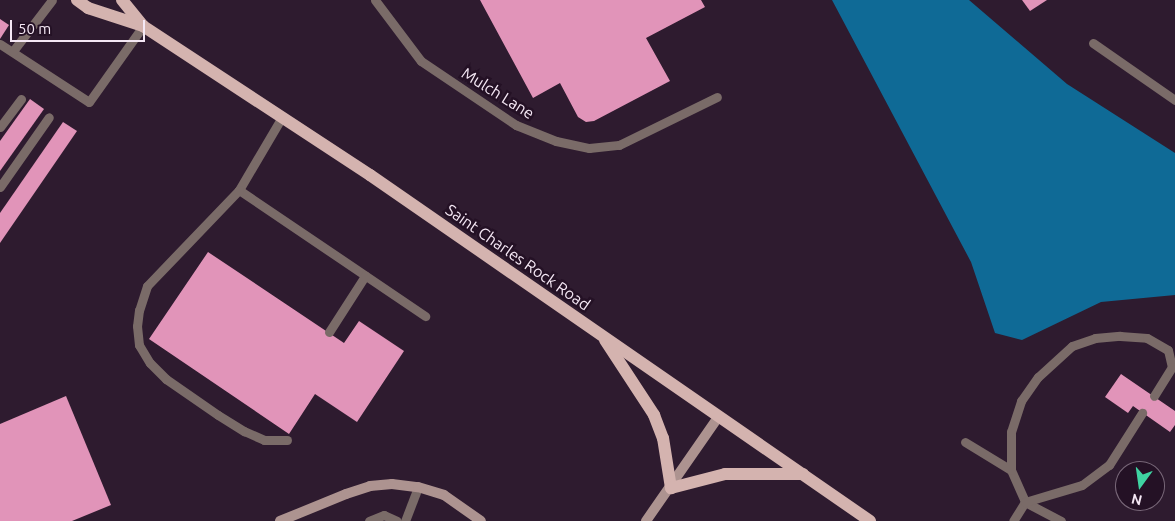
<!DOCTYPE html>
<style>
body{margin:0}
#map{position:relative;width:1175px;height:521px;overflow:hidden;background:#2e1b2f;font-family:Ubuntu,sans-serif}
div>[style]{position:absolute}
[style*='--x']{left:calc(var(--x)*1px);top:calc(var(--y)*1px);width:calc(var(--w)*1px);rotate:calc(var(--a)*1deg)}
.water>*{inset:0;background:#0f6a96}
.building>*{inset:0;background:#e194b9}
.lane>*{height:9px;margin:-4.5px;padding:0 4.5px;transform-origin:4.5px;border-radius:4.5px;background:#7a6b68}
.secondary>*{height:10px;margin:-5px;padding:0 5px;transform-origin:5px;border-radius:5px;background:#ad9390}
.primary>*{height:12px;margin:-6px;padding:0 6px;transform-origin:6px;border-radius:6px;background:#d4b3af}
span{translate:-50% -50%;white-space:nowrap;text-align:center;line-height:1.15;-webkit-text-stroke:5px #241125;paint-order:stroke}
.street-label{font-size:16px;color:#f5e8f5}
.north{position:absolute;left:1115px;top:461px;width:50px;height:50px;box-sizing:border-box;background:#241125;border:1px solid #786778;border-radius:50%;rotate:194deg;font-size:14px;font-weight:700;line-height:20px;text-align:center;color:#f5e8f5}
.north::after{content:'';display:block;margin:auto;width:18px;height:22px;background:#3fd4a2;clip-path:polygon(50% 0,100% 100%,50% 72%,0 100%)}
.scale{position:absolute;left:10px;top:20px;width:135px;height:22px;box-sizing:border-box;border:2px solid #f5e8f5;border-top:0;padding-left:6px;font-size:15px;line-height:18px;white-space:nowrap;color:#f5e8f5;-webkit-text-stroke:4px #241125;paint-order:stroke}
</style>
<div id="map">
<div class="water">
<i style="clip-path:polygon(832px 0,969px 0,1067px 84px,1175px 153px,1175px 295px,1101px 302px,1022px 340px,995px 333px,971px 262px)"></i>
</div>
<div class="building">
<i style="clip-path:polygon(480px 0,701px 0,705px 7px,646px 38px,670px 81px,594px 121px,586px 122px,578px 117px,560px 83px,533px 98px)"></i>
<i style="clip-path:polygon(1022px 0,1047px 0,1030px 11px)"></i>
<i style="clip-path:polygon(0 19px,9px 25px,0 39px)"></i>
<i style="clip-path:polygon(30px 99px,44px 109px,0 171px,0 141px)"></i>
<i style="clip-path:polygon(63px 122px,77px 131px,0 243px,0 213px)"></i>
<i style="clip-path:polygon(208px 252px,344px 343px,359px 321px,404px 351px,357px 422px,315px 394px,289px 434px,149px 339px)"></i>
<i style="clip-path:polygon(1121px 374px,1175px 411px,1175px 425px,1170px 432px,1133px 406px,1128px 413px,1105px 397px)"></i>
<i style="clip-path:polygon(66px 396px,111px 505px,72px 521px,0 521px,0 424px)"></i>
</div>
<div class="lane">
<i style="--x:375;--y:0;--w:76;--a:53"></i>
<i style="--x:421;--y:61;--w:115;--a:34"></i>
<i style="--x:516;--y:125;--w:43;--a:21.8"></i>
<i style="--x:556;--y:141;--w:34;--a:12"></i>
<i style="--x:589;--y:148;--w:30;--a:-6"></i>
<i style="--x:619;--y:145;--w:109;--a:-26.1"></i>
<i style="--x:1093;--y:43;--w:100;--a:34.8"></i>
<i style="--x:0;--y:44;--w:106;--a:33.1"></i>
<i style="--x:89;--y:102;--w:93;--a:-54.6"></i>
<i style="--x:13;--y:51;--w:64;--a:-52.6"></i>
<i style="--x:282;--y:117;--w:85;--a:120.5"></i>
<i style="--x:239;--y:190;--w:225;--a:34.1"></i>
<i style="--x:0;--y:127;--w:35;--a:-53"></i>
<i style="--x:0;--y:187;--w:85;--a:-55"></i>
<i style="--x:239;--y:190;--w:133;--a:133.8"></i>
<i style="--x:147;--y:286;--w:25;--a:108"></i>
<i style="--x:139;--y:310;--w:16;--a:97"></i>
<i style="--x:137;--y:326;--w:19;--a:84"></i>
<i style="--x:139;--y:345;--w:21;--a:59"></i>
<i style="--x:150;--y:363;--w:23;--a:45"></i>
<i style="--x:166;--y:379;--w:63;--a:34.7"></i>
<i style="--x:218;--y:415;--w:31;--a:32"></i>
<i style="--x:244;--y:431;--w:22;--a:24"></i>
<i style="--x:264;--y:440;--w:23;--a:0"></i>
<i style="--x:329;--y:332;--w:67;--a:-57.3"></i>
<i style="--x:965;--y:442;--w:54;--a:31.3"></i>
<i style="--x:1011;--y:470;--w:35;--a:66"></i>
<i style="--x:1025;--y:502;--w:22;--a:122"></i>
<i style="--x:1011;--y:470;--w:38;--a:-90"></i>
<i style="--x:1011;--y:432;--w:33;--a:-72"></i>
<i style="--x:1021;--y:401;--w:29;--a:-55"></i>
<i style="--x:1038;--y:377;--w:46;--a:-42.4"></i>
<i style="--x:1072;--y:346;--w:24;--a:-19"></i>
<i style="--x:1095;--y:338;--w:25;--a:-5"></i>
<i style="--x:1120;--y:336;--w:27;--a:4"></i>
<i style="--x:1147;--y:338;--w:24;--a:30"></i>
<i style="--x:1168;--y:350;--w:17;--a:77"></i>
<i style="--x:1172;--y:367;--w:34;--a:122"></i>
<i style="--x:369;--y:521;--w:16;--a:-22"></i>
<i style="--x:384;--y:515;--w:14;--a:25"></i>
<i style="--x:405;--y:521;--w:36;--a:-69"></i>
<i style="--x:1061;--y:521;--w:41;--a:-152.2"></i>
<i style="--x:1025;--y:502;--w:59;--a:-16.6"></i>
<i style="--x:1082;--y:485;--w:34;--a:-37"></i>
<i style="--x:1109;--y:465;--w:62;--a:-57.6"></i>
</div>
<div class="secondary">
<i style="--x:280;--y:521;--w:71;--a:-22.2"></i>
<i style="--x:346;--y:494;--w:25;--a:-18"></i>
<i style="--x:370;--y:486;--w:22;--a:-5"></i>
<i style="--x:392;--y:484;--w:26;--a:7"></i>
<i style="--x:418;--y:487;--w:27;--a:17"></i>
<i style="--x:444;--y:495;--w:45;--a:35.1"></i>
<i style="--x:646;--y:521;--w:128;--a:-55.2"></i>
</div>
<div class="primary">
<i style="--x:77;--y:0;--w:14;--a:36"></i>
<i style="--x:88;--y:8;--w:58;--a:18.1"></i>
<i style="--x:143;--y:26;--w:272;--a:33.3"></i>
<i style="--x:370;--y:175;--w:608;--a:34.68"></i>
<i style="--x:122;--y:0;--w:33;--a:51"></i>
<i style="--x:605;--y:340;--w:90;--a:56.8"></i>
<i style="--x:654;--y:415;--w:25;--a:69"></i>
<i style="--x:663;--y:438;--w:51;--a:80.9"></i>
<i style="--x:671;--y:488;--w:56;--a:-14.5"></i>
<i style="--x:725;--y:474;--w:78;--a:0"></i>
</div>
<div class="street-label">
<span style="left:498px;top:93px;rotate:32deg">Mulch Lane</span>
<span style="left:518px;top:257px;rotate:35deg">Saint Charles Rock Road</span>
</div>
<div class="north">N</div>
<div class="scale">50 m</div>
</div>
